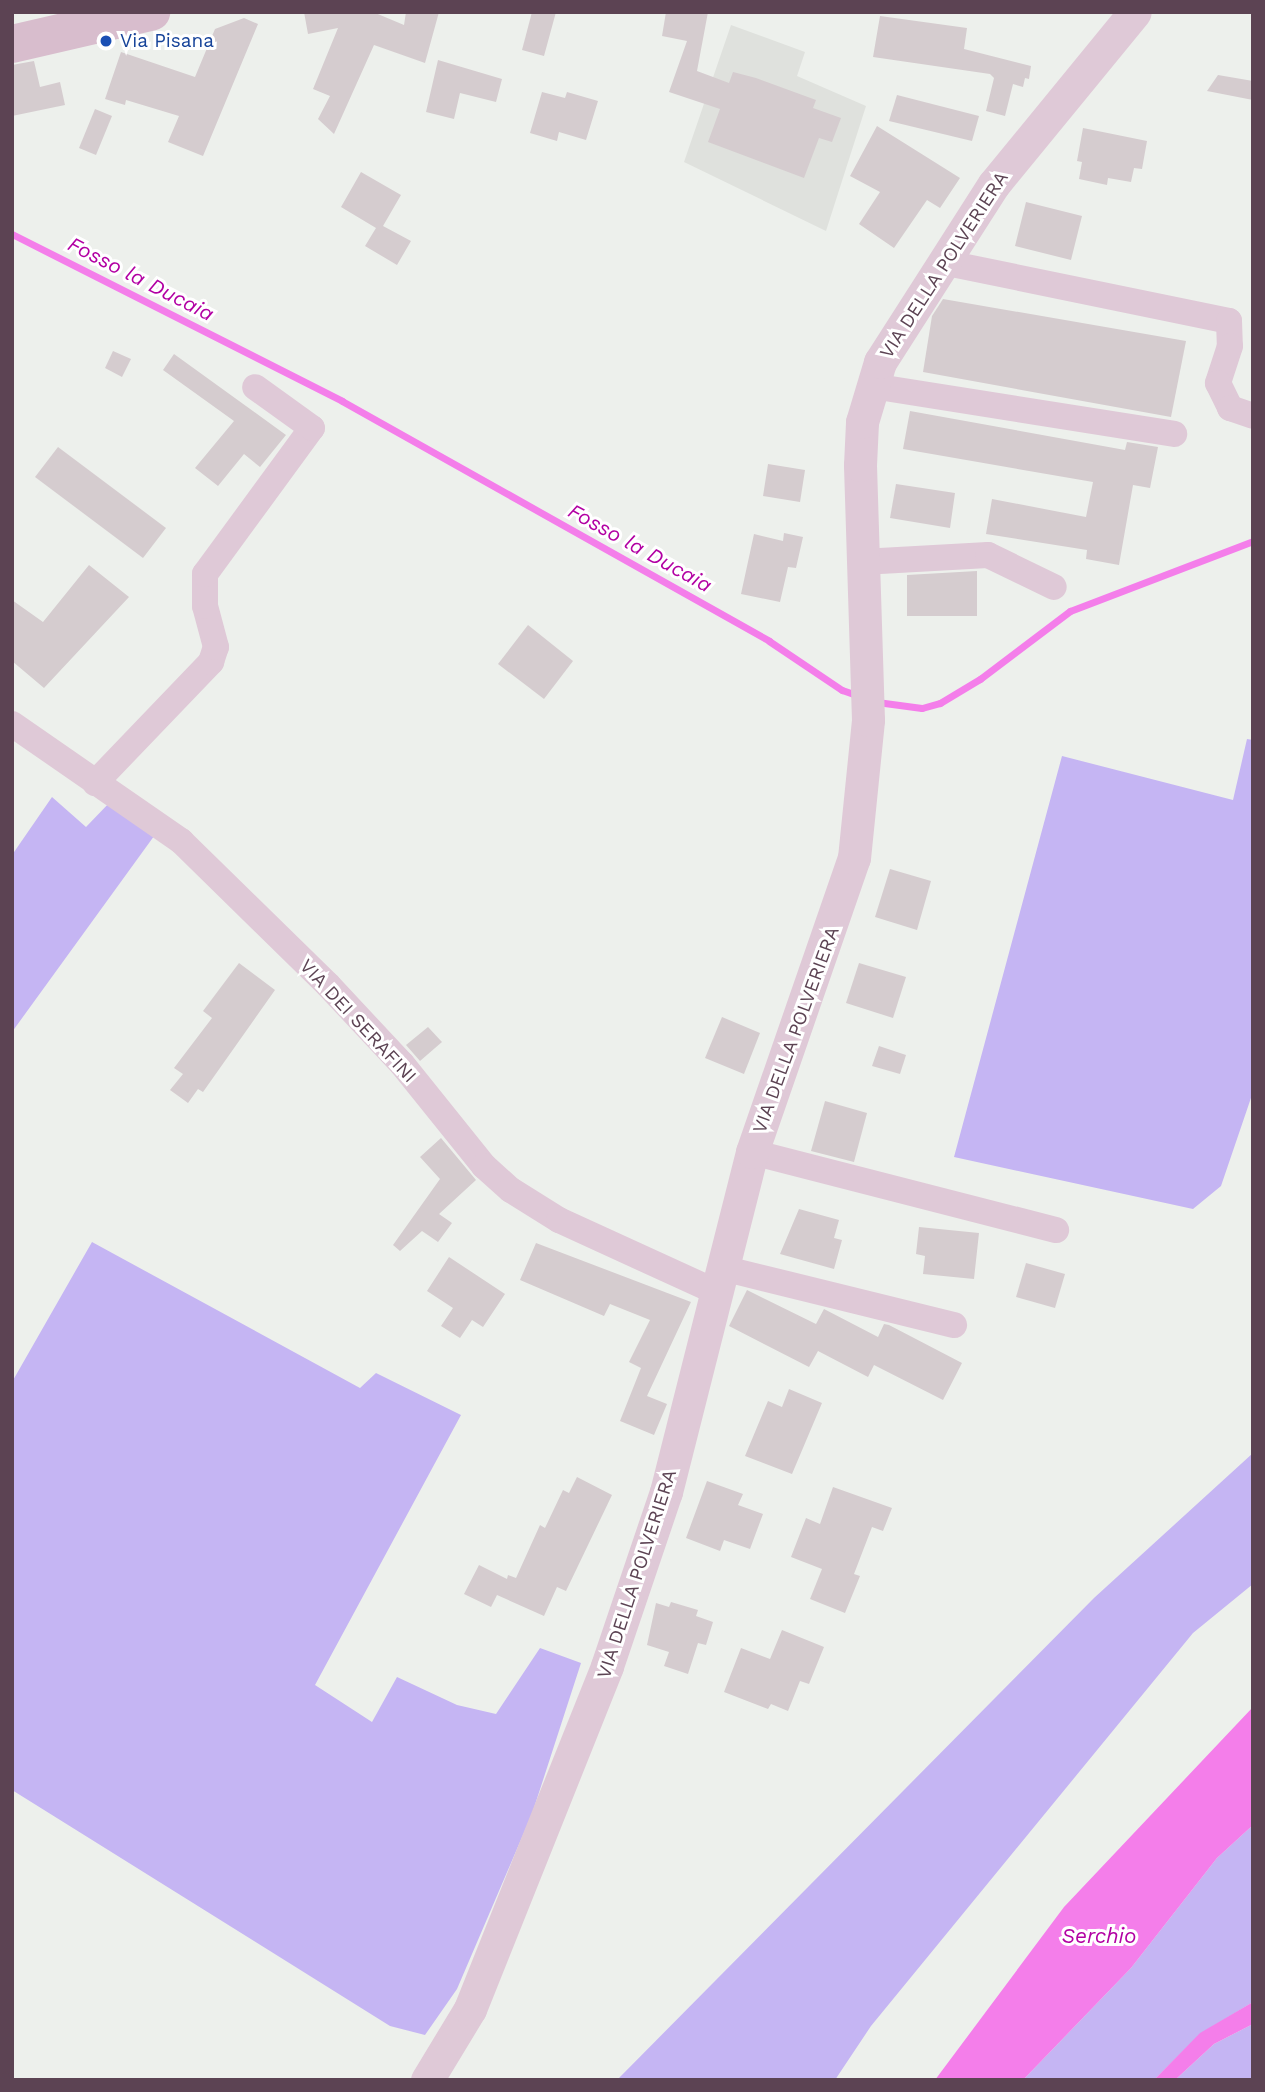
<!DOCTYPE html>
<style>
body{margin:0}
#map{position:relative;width:1265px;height:2092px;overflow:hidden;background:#edf0ec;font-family:"Work Sans",sans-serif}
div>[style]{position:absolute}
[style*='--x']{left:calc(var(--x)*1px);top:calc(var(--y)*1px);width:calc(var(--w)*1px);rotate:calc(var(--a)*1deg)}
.education>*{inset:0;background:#dfe1dd}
.green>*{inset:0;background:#c5b5f3}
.water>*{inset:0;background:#f47eea}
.stream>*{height:7px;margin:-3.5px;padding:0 3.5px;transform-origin:3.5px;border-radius:3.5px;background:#f47eea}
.building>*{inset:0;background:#d5cccf}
.minor>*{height:26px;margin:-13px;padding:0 13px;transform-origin:13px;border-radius:13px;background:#dfc9d7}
.tertiary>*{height:33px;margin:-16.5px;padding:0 16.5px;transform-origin:16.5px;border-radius:16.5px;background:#dfc9d7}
.secondary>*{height:38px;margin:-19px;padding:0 19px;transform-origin:19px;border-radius:19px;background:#d8bdcd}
.dots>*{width:19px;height:19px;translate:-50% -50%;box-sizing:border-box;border:4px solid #fff;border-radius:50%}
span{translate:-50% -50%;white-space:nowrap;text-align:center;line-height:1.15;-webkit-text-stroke:6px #fff;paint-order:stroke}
.transit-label{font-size:19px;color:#164399}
.left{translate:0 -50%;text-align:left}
.street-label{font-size:19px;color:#5c4353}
.water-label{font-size:21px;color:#b200a3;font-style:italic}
.frame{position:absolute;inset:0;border:14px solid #5c4353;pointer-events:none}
</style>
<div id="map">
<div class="education">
<i style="clip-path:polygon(731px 25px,805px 52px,797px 76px,866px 106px,826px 231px,684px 162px)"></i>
</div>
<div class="green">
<i style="clip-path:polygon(1247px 739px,1253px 740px,1253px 1092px,1221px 1186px,1193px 1209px,954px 1157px,1062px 756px,1233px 800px)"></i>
<i style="clip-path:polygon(52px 797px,86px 827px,112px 800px,157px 832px,12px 1032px,12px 855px)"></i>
<i style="clip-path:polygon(92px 1242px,360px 1388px,376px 1373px,461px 1415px,315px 1685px,372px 1722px,397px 1677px,457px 1705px,496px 1714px,540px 1648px,581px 1663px,532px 1814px,457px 1989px,425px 2035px,390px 2026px,12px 1790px,12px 1382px)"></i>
<i style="clip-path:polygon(1253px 1453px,1253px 1584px,1193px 1633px,871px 2026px,835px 2080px,617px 2080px,1094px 1598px)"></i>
<i style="clip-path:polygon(1253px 1825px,1253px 2002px,1200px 2034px,1154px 2080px,1023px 2080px,1131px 1968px,1217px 1858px)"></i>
<i style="clip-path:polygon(1253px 2024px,1253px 2080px,1175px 2080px,1214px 2044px)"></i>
</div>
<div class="water">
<i style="clip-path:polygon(1253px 1707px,1253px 1825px,1217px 1858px,1131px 1968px,1023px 2080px,935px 2080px,1064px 1907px)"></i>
<i style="clip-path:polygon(1253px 2002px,1253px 2024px,1214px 2044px,1175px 2080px,1154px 2080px,1200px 2033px)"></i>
</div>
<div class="stream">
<i style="--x:12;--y:234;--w:370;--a:26.8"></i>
<i style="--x:342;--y:401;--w:490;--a:29.3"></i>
<i style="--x:769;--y:641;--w:88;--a:33.9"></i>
<i style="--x:842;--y:690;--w:18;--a:19"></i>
<i style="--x:877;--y:702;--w:45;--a:7.6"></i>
<i style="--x:922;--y:708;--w:19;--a:-16"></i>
<i style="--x:940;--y:703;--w:47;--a:-31"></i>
<i style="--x:980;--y:679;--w:113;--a:-37.1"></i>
<i style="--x:1070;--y:611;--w:196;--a:-20.9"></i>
</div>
<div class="building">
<i style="clip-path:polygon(304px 12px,373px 12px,404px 25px,406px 12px,439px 12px,425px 63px,374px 45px,334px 134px,318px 119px,330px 96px,313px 89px,338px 28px,308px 34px)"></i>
<i style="clip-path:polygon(532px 12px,556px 12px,544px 56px,522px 50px)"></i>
<i style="clip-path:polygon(666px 12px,708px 12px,697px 71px,729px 83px,733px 72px,756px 78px,816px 100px,813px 108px,841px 118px,832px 142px,819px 138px,804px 178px,708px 142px,720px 109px,669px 92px,687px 41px,662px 36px)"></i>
<i style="clip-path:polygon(880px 16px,967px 28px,964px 49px,1031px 66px,1029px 79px,1025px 78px,1023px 87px,1013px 84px,1005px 116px,986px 111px,994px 78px,990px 74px,873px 57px)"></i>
<i style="clip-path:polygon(244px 18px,258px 24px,203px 156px,168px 142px,179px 116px,126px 100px,125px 105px,105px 99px,121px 52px,195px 77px,215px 29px)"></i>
<i style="clip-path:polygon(438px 60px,502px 79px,496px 102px,460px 93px,454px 119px,426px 112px)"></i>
<i style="clip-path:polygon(34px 61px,40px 87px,60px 82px,65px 105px,12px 116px,12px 65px)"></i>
<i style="clip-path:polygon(1218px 75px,1253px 81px,1253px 100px,1207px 91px)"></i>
<i style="clip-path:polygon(542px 92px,565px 98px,567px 92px,598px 101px,586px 140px,559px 132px,557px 141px,530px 133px)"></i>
<i style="clip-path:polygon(897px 95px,979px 116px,972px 141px,889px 121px)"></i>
<i style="clip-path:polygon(95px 109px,112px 116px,96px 155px,79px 148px)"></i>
<i style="clip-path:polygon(877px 126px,960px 178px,940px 208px,927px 200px,894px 248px,859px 224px,880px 192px,850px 176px)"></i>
<i style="clip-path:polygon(1083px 128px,1147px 141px,1142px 169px,1134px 168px,1131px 182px,1108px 178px,1107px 185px,1079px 179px,1082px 162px,1077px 161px)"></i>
<i style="clip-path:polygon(361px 172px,401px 195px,383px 226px,411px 241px,397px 265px,365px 246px,376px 228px,341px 207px)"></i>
<i style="clip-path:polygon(1026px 202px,1082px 216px,1071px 260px,1015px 246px)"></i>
<i style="clip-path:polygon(943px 299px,1186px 341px,1171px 417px,923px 372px,932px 316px)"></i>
<i style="clip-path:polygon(113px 351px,131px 359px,122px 377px,105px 368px)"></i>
<i style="clip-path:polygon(174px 354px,286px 435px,260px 467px,244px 454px,218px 486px,195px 468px,234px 421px,163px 370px)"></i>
<i style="clip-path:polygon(910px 411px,1125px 450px,1127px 442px,1158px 447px,1150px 488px,1133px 485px,1119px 565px,1086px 559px,1087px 550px,986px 534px,992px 499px,1086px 517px,1093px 482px,903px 449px)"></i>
<i style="clip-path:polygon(58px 447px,166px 528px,143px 558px,35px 477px)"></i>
<i style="clip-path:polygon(768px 464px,805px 470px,800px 502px,763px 496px)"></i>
<i style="clip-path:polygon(896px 484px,955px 493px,950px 528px,890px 518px)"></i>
<i style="clip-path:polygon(784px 533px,803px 537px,796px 568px,788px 567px,780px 602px,741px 594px,754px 534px,783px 541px)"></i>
<i style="clip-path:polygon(89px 565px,129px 597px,44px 688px,12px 661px,12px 600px,43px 622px)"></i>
<i style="clip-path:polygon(977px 571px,977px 616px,907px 616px,907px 575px)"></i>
<i style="clip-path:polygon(528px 625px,573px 661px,544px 699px,498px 664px)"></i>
<i style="clip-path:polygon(890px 869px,931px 881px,917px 930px,875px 917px)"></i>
<i style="clip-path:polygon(239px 963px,275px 990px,203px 1092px,198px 1089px,188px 1103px,170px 1090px,183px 1074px,174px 1068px,212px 1018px,203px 1011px)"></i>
<i style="clip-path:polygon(859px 963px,906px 977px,893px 1018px,846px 1003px)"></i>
<i style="clip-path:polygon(722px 1017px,760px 1033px,744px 1074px,705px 1058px)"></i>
<i style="clip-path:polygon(428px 1027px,442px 1042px,420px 1061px,406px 1045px)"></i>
<i style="clip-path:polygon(879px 1046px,906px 1055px,900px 1074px,872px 1066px)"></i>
<i style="clip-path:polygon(825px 1101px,867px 1113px,854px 1162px,811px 1151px)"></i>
<i style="clip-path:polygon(441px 1138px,476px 1180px,439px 1214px,452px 1223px,438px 1242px,422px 1231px,400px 1251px,393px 1245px,440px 1179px,420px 1157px)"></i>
<i style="clip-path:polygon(799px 1209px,839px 1220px,834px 1238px,842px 1240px,834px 1269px,780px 1254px)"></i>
<i style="clip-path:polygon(919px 1227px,979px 1233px,974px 1279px,923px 1274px,925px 1256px,916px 1254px)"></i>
<i style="clip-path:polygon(536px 1243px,691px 1302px,647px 1396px,667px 1404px,654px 1435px,620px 1421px,641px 1368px,629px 1362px,650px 1320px,610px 1304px,604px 1316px,520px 1280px)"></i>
<i style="clip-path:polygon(449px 1257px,505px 1294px,483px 1327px,472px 1320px,460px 1338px,441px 1326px,453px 1308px,427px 1291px)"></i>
<i style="clip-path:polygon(1026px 1263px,1065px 1274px,1055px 1308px,1016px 1297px)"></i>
<i style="clip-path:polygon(747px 1290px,816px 1324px,824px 1309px,878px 1337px,884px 1324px,889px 1325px,962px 1363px,943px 1400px,874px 1365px,868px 1377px,818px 1351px,809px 1367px,729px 1326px)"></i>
<i style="clip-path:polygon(789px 1389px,822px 1403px,792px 1474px,745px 1456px,768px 1401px,782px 1407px)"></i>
<i style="clip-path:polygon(577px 1477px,612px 1495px,566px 1591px,557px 1587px,544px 1616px,497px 1595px,491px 1607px,464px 1594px,479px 1565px,507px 1579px,508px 1575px,516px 1578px,540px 1525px,545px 1528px,563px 1490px,569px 1493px)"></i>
<i style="clip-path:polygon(707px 1481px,743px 1494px,738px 1505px,763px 1514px,750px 1549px,724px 1540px,720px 1551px,686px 1538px)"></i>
<i style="clip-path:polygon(833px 1487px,892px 1508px,883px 1531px,872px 1527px,854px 1574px,860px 1576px,845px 1613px,810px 1599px,822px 1569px,791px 1557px,806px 1518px,820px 1524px)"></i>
<i style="clip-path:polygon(671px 1602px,698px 1610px,696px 1616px,713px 1622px,706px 1645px,698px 1643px,688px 1674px,664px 1666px,669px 1652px,647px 1645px,656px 1603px,669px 1607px)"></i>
<i style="clip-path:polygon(782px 1630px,824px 1647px,809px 1684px,800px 1681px,788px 1711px,771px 1704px,768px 1709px,724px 1692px,741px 1648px,770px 1659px)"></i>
</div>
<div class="minor">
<i style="--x:942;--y:262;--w:293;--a:11.6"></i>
<i style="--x:1229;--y:321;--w:25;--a:88"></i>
<i style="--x:1230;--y:346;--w:39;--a:108"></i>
<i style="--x:1218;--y:383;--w:28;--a:64"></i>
<i style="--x:1230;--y:408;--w:24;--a:19"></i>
<i style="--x:872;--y:386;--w:306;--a:9"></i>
<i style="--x:862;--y:562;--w:126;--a:-3.2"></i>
<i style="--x:988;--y:555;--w:73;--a:25.9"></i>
<i style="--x:12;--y:724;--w:206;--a:34.7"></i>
<i style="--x:181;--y:841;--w:206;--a:44.4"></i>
<i style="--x:328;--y:985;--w:108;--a:46.9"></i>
<i style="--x:402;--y:1064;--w:131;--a:51.2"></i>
<i style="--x:484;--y:1166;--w:36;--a:42"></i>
<i style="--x:511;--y:1190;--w:57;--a:32"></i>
<i style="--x:559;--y:1220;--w:173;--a:24.6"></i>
<i style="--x:95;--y:783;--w:168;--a:-46.2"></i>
<i style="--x:211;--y:662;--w:16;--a:-72"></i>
<i style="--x:216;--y:647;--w:42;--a:-105"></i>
<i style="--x:205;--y:606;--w:32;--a:-90"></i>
<i style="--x:205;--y:574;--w:181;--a:-53.8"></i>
<i style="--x:312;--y:428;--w:70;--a:-144.3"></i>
<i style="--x:752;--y:1152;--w:314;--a:14.4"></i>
<i style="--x:722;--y:1268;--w:239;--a:13.8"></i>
</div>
<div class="tertiary">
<i style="--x:427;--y:2080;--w:83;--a:-58.8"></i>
<i style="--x:470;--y:2009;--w:369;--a:-68.2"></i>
<i style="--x:607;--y:1666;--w:184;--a:-71.3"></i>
<i style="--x:666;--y:1492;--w:351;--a:-75.8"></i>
<i style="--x:752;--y:1152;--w:311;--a:-70.9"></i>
<i style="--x:854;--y:858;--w:139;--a:-84.2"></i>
<i style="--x:868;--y:720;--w:255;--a:-91.8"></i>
<i style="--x:860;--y:465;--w:43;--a:-87.3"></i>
<i style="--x:862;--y:422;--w:63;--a:-73.3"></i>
<i style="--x:880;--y:362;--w:211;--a:-57.4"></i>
<i style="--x:994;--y:184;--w:222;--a:-50.7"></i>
</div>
<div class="secondary">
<i style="--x:12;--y:44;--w:143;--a:-13"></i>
</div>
<div class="dots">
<i style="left:106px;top:41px;background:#1a4fb4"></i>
</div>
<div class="transit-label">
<span class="left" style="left:120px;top:41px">Via Pisana</span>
</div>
<div class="street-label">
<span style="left:944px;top:265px;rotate:-57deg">VIA DELLA POLVERIERA</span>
<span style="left:358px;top:1021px;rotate:47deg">VIA DEI SERAFINI</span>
<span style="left:796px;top:1030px;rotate:-70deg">VIA DELLA POLVERIERA</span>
<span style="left:637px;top:1574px;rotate:-72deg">VIA DELLA POLVERIERA</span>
</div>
<div class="water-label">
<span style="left:141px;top:279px;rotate:27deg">Fosso la Ducaia</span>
<span style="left:640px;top:548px;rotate:29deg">Fosso la Ducaia</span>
<span style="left:1099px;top:1936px">Serchio</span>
</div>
<div class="frame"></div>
</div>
